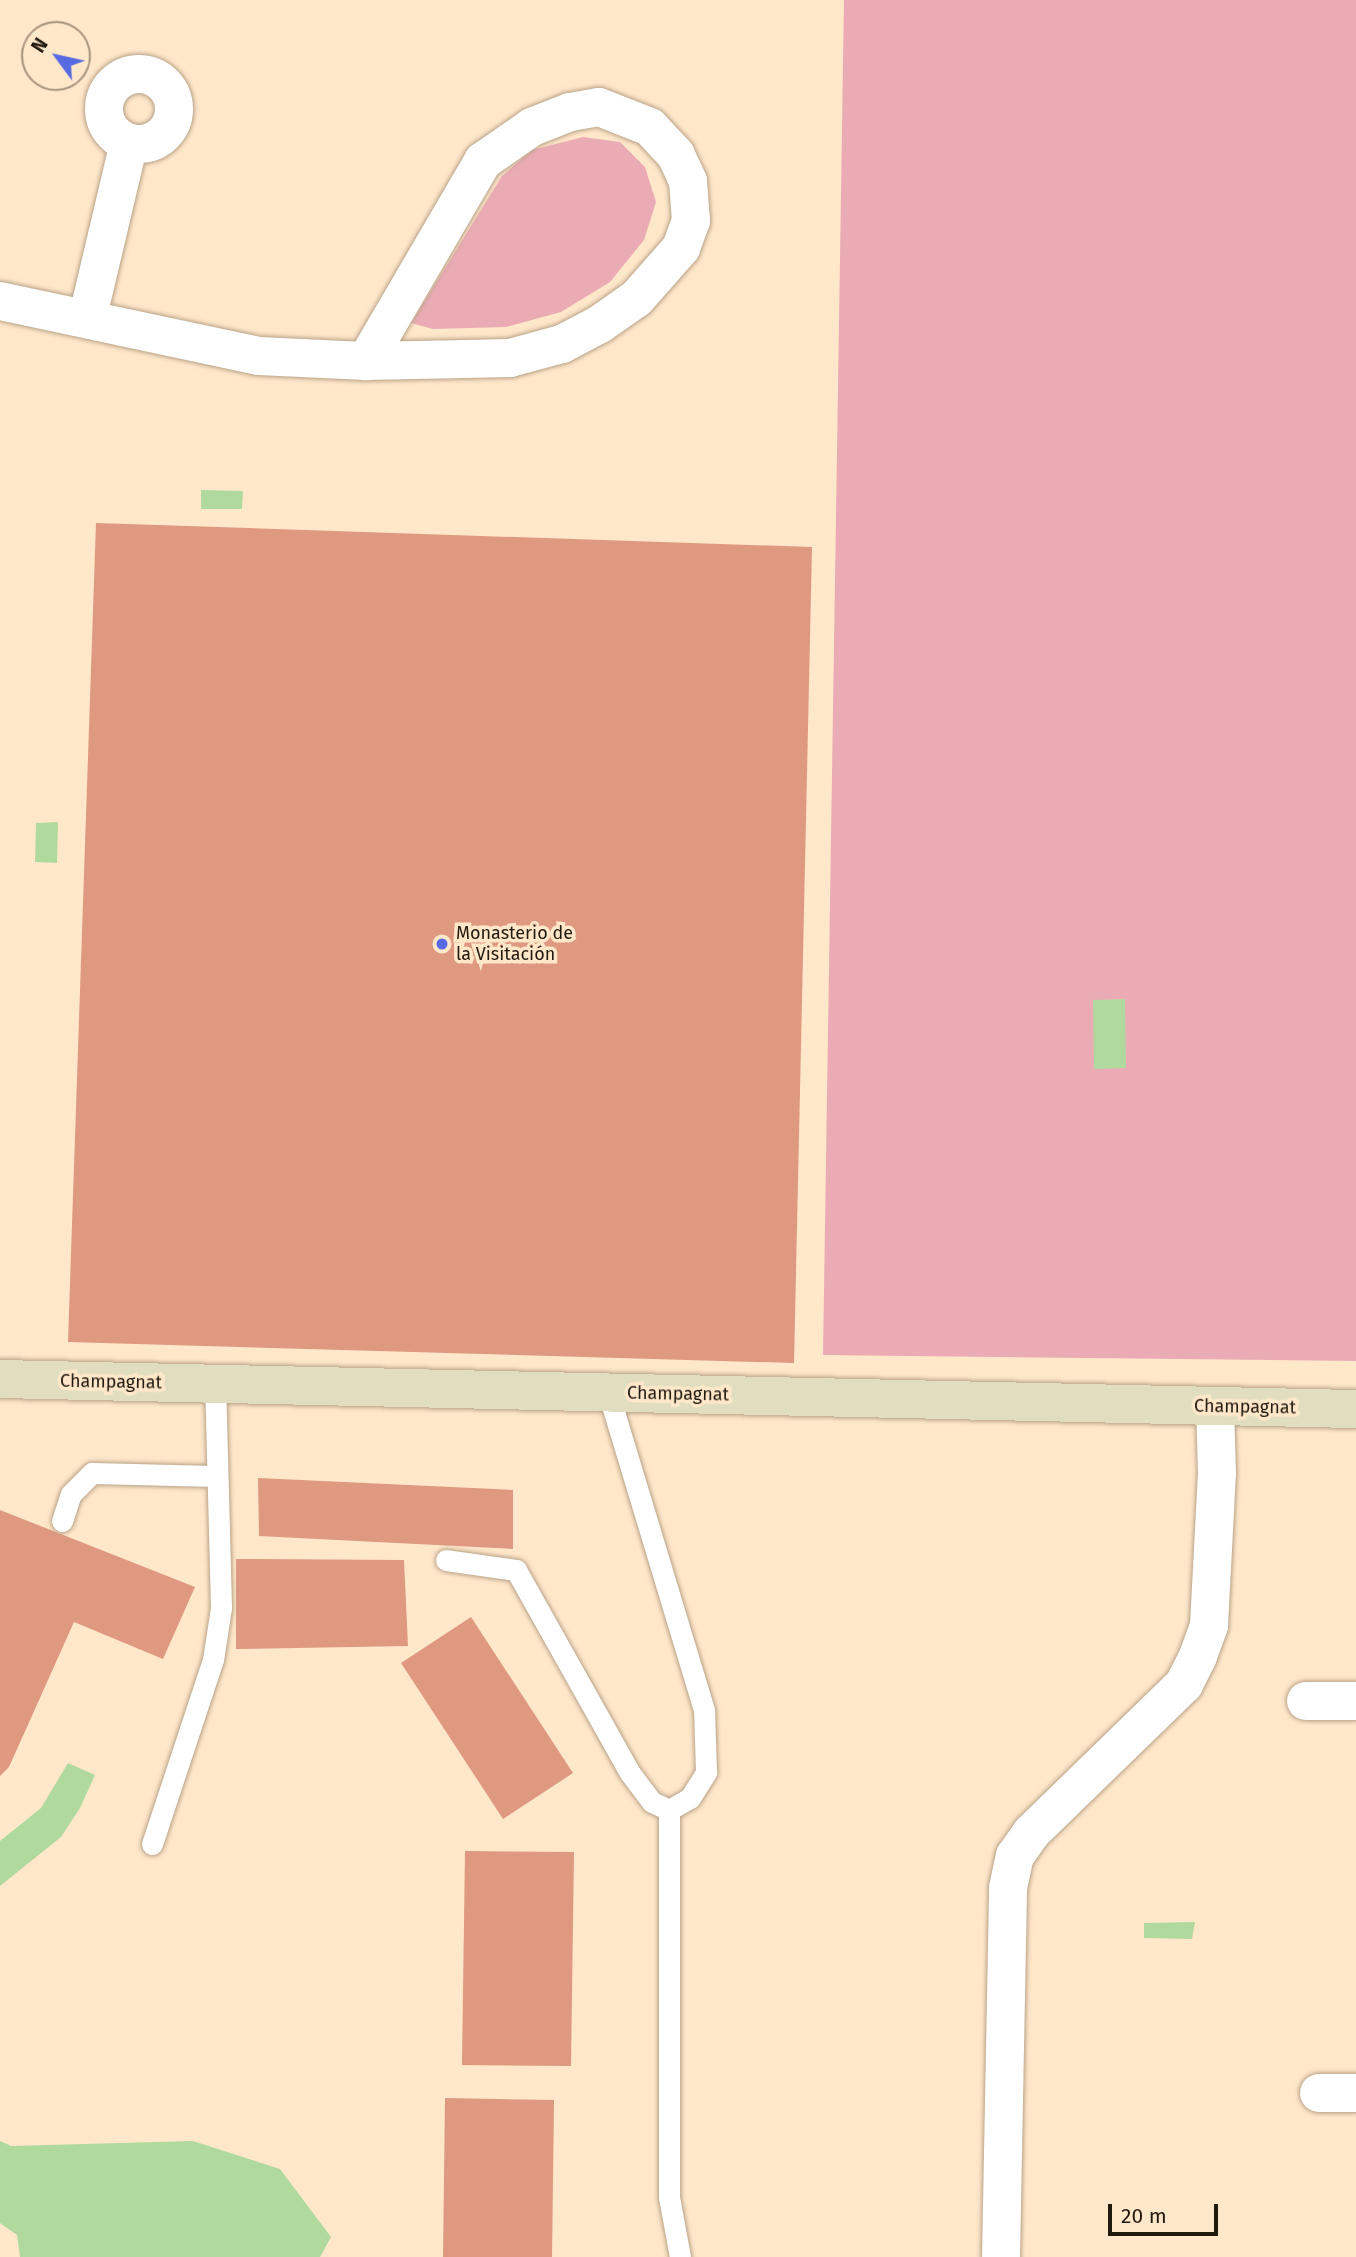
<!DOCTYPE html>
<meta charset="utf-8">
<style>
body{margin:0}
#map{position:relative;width:1356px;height:2257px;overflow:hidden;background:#ffe7ca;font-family:"Fira Sans",sans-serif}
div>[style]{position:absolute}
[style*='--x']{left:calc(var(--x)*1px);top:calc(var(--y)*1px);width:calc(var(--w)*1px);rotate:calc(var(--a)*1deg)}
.green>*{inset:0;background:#ebabb5}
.water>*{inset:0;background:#b0d99e}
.building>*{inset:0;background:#df9980}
.roads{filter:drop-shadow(0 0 2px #b9a388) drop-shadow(0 0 2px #b9a388)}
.lane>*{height:21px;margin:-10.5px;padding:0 10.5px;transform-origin:10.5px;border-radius:10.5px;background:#fff}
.street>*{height:38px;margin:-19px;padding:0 19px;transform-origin:19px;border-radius:19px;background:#fff}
.street>.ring{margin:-19px;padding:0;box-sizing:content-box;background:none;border:38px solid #fff;border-radius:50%}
.secondary>*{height:38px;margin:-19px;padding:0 19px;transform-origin:19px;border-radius:19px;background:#e0debe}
.dots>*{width:19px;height:19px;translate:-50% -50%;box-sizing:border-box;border:4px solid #ffe7ca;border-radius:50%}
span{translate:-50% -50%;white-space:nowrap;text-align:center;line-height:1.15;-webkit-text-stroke:7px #ffe7ca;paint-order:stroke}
.poi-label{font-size:18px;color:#221a0f}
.left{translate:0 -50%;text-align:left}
.street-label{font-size:18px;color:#221a0f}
.north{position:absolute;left:21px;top:21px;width:70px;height:70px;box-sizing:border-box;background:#ffe7ca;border:2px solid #a7957f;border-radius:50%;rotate:303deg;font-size:19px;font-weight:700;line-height:28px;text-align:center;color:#221a0f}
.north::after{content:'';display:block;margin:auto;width:24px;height:32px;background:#586ae1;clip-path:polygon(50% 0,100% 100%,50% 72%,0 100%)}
.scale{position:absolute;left:1108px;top:2204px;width:110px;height:32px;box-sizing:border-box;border:4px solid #221a0f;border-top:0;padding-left:9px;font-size:21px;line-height:24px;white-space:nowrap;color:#221a0f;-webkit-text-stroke:5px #ffe7ca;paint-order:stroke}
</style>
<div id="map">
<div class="green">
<i style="clip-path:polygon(844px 0,1356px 0,1356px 1361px,823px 1355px)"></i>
<i style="clip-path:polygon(583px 137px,620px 142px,645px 167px,656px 202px,644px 240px,610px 282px,561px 312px,506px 327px,433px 329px,411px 323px,502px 176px,532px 150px)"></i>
</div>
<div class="water">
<i style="clip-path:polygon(201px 490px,243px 491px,242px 509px,201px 509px)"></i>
<i style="clip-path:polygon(58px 822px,57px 863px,35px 862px,36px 823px)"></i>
<i style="clip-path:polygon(1125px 999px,1126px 1068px,1094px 1069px,1093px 1000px)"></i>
<i style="clip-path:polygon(68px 1763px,95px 1775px,80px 1808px,61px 1837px,0 1886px,0 1841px,41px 1808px)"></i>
<i style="clip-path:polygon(1195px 1922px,1192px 1939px,1144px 1938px,1144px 1923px)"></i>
<i style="clip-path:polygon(0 2141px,11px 2146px,193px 2141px,280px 2169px,331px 2237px,320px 2257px,20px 2257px,17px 2235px,0 2223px)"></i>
</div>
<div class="building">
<i style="clip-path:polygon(96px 523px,812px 547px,794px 1363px,68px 1342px)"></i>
<i style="clip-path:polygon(258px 1478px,513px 1490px,513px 1549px,259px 1536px)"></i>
<i style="clip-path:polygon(0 1510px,195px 1587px,163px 1659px,74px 1622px,9px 1767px,0 1776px)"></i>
<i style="clip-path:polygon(236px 1559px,404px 1560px,408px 1646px,236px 1649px)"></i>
<i style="clip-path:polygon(471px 1617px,573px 1773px,503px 1819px,401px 1663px)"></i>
<i style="clip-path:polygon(465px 1851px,574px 1852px,571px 2066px,462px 2065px)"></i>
<i style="clip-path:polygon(445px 2098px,554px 2100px,552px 2257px,443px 2257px)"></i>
</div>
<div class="roads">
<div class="lane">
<i style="--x:62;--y:1521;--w:28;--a:-72"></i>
<i style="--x:71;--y:1494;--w:30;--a:-45"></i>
<i style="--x:92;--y:1473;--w:123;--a:1.4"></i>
<i style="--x:446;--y:1560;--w:71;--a:8.1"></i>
<i style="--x:516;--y:1570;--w:233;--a:60.7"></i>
<i style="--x:630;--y:1773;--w:36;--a:53"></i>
<i style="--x:652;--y:1802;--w:19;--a:25"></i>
<i style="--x:669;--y:1810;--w:24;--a:-30"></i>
<i style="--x:690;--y:1798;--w:31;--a:-58"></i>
<i style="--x:706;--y:1772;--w:62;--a:-91.8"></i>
<i style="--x:704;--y:1710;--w:331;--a:-106.8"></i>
<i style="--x:669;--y:1810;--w:387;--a:90"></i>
<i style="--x:669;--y:2197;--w:61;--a:79.6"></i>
<i style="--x:152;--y:1844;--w:194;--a:-71.7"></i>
<i style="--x:213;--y:1660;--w:53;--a:-81.3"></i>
<i style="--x:221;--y:1608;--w:224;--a:-91.5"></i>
</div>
<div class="street">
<i class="ring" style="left:104px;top:74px;width:32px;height:32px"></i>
<i style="--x:0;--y:301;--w:265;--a:12"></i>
<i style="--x:259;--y:356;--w:107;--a:2.7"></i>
<i style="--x:366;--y:361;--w:144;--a:-1.2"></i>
<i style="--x:510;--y:358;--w:54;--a:-15.1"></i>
<i style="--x:562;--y:344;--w:43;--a:-27.8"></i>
<i style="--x:600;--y:324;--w:45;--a:-35.1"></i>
<i style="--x:637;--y:298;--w:67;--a:-48.7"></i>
<i style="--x:681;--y:248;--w:29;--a:-70"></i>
<i style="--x:691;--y:221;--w:40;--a:-94.3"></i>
<i style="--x:688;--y:181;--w:29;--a:-115"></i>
<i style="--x:676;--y:155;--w:38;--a:-133"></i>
<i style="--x:650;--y:127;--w:55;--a:-158.6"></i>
<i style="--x:599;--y:107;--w:29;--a:170"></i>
<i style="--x:570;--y:112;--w:41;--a:158.5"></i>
<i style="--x:532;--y:127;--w:60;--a:145.2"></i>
<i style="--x:483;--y:161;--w:232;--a:120.3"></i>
<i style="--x:88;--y:316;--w:178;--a:-76.7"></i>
<i style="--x:1306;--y:1701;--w:50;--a:0"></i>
<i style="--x:1319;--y:2093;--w:37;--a:0"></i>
<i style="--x:1001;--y:2257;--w:369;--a:-88.9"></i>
<i style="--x:1008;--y:1888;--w:33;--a:-78"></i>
<i style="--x:1015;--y:1856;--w:28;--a:-55"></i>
<i style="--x:1031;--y:1833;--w:214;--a:-44.2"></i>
<i style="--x:1184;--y:1684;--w:31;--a:-63"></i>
<i style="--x:1198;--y:1656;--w:33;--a:-70"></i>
<i style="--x:1209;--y:1625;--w:152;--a:-87"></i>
<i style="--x:1217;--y:1473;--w:67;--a:-91.7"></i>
</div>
<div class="secondary">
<i style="--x:0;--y:1379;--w:1356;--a:1.27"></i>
</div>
</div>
<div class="dots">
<i style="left:442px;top:944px;background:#586ae1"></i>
</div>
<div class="poi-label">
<span class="left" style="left:456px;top:944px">Monasterio de<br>la Visitación</span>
</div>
<div class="street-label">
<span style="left:111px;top:1382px;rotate:1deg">Champagnat</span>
<span style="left:678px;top:1394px;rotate:1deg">Champagnat</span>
<span style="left:1245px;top:1407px;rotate:1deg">Champagnat</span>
</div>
<div class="north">N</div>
<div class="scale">20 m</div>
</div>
